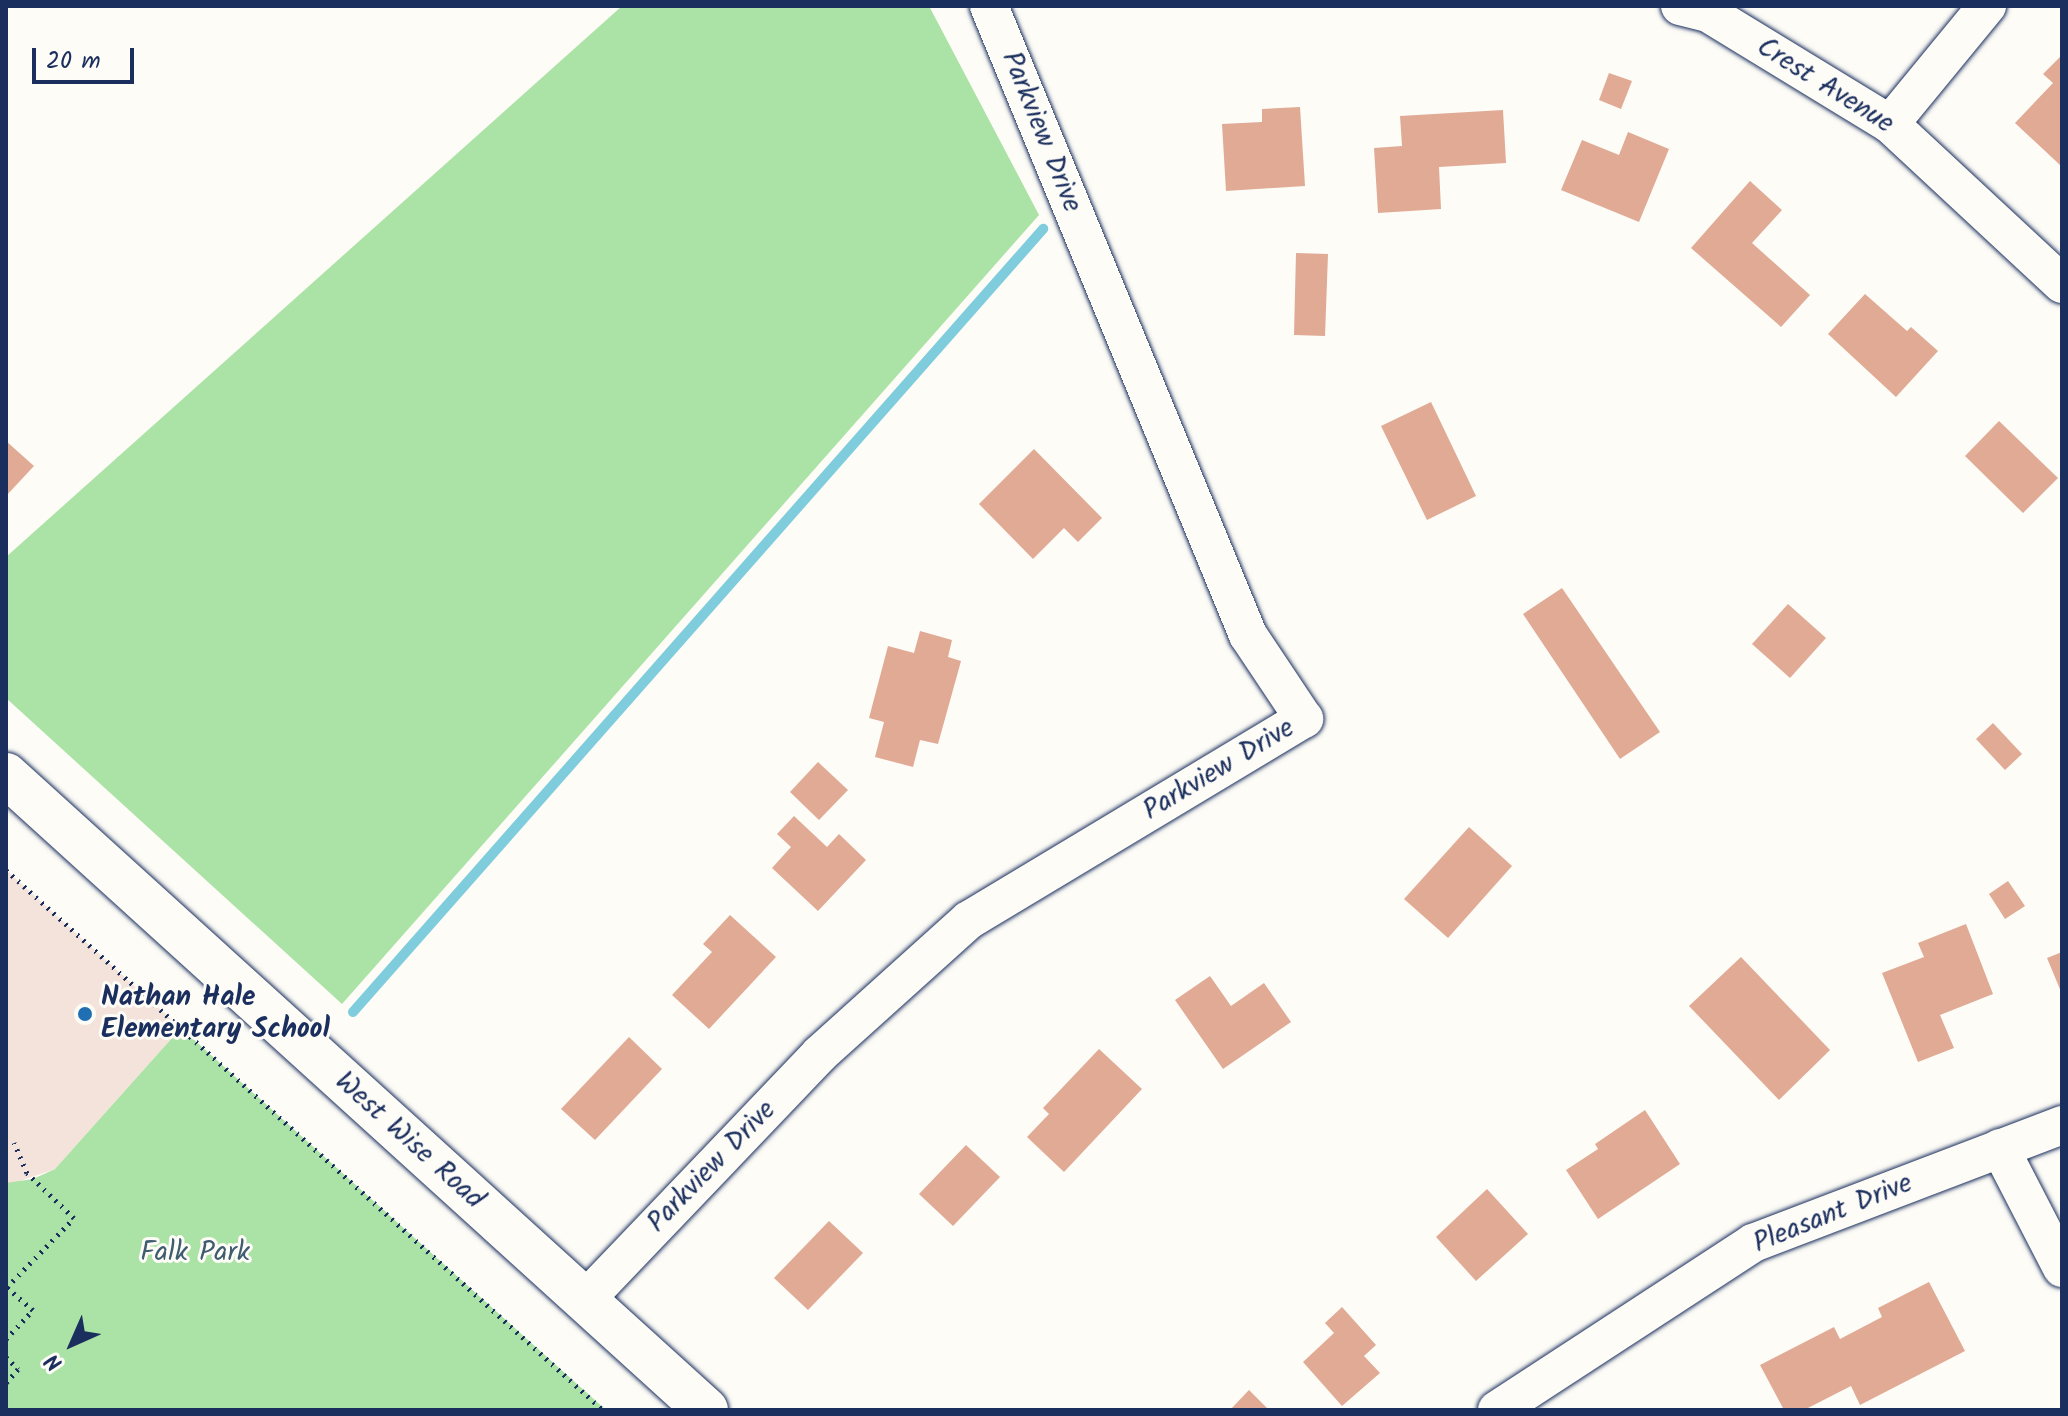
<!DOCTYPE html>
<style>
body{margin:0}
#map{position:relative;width:2068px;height:1416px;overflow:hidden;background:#fdfcf7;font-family:Kalam,sans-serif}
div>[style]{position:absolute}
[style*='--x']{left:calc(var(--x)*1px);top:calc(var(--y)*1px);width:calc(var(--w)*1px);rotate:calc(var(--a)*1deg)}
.built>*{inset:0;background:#f4e3da}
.green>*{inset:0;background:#abe2a5}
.stream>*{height:10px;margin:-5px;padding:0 5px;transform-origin:5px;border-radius:5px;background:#7eccdc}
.building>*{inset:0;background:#e0aa95}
.path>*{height:5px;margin-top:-2.5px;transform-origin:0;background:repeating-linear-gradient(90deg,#1b2f5e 0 2px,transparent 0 8px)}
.roads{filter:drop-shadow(0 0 2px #1b2f5e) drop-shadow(0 0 2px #1b2f5e)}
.street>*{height:38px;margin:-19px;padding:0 19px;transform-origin:19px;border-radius:19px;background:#fdfcf7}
.secondary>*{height:44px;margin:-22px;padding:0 22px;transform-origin:22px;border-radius:22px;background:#fdfcf7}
.dots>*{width:22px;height:22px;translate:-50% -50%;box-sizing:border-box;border:4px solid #fdfcf7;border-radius:50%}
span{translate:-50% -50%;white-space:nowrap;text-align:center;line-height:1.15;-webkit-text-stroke:6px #fdfcf7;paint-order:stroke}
.street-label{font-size:28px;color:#1b2f5e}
.poi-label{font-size:28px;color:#1b2f5e;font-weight:700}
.left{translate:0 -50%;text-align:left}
.park-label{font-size:28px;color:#3f5c70}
.frame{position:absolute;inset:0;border:8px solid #1b2f5e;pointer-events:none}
.north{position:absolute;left:32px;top:1304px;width:80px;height:80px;-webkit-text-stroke:6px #fdfcf7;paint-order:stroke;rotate:225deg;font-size:22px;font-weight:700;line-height:32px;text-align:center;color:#1b2f5e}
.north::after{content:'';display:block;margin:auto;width:28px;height:36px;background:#1b2f5e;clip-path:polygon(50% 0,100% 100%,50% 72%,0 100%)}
.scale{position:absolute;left:32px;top:48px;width:102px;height:36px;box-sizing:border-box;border:4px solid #1b2f5e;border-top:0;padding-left:10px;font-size:24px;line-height:28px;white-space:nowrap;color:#1b2f5e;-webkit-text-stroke:6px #fdfcf7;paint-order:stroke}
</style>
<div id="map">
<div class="built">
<i style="clip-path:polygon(6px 870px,181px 1028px,55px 1169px,11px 1184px,6px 1183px)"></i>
</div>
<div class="green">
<i style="clip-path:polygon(622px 6px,929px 6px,1039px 215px,342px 1004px,6px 698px,6px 557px)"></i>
<i style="clip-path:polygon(181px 1028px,606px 1410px,6px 1410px,6px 1183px,33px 1179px,55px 1169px)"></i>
</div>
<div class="stream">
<i style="--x:353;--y:1012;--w:1044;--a:-48.61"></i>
</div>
<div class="building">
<i style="clip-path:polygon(2062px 55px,2062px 163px,2060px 165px,2015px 123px,2053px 83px,2043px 74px)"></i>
<i style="clip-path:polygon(1609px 73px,1632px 81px,1621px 109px,1599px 100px)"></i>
<i style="clip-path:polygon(1300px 107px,1305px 186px,1226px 191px,1222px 124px,1262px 122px,1262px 109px)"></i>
<i style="clip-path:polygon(1503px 110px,1506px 163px,1439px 167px,1441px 209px,1378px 213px,1374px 148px,1402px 146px,1400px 116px)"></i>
<i style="clip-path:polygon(1628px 132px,1669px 149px,1639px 222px,1561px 190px,1582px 140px,1619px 155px)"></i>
<i style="clip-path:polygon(1750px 181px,1782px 210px,1752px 243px,1810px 295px,1781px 327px,1691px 248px)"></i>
<i style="clip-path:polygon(1296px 253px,1328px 254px,1325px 336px,1294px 335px)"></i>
<i style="clip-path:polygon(1865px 294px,1907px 331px,1911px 327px,1938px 351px,1896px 397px,1828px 334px)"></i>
<i style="clip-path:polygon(1431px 402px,1476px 496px,1427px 520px,1381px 426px)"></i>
<i style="clip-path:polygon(1999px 421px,2058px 478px,2023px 513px,1965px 456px)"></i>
<i style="clip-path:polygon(6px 441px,34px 466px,6px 496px)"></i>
<i style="clip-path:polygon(1034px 449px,1102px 518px,1078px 542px,1064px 528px,1033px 559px,979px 504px)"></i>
<i style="clip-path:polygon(1562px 588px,1660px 732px,1620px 759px,1523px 614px)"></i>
<i style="clip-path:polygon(1788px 604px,1826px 638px,1790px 678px,1752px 644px)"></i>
<i style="clip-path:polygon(920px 631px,952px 640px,948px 657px,961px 661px,938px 744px,920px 740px,913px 767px,875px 757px,884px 722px,869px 718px,888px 646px,914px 653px)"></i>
<i style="clip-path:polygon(1993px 723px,2022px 754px,2005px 770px,1976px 739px)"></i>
<i style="clip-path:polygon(818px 762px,848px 790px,819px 820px,790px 792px)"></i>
<i style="clip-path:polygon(794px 816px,827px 847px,839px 834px,866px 860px,818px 911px,772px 868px,791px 847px,777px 834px)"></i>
<i style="clip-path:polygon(1469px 827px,1512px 866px,1448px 938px,1404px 899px)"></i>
<i style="clip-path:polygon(2008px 881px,2025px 906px,2005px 919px,1989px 894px)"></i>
<i style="clip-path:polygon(730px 915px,776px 957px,709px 1029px,672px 995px,712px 952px,703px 944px)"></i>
<i style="clip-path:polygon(1966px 924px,1993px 994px,1940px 1015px,1954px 1048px,1918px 1062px,1882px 973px,1924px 957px,1918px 943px)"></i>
<i style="clip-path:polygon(2062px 952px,2062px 994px,2047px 958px)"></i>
<i style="clip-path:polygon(1741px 957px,1830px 1050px,1779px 1100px,1689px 1006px)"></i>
<i style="clip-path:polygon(1210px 976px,1231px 1006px,1264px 983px,1291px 1022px,1223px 1069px,1175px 1000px)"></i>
<i style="clip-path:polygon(629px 1037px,662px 1069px,595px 1140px,561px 1109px)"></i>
<i style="clip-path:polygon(1099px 1049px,1142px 1089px,1064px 1172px,1027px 1137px,1049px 1114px,1043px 1108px)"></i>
<i style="clip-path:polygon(1645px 1110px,1680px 1164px,1598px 1219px,1566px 1170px,1598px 1149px,1595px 1144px)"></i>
<i style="clip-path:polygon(966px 1145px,1000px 1177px,953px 1226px,919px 1194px)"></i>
<i style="clip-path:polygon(1487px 1189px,1528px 1234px,1476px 1281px,1436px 1237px)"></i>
<i style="clip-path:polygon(829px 1221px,863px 1253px,808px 1310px,774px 1278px)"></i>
<i style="clip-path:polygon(1929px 1282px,1965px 1351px,1860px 1405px,1851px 1386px,1804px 1410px,1784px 1410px,1760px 1365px,1834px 1327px,1840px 1339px,1882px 1317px,1878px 1308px)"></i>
<i style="clip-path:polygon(1342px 1307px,1376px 1345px,1364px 1356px,1380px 1373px,1342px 1406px,1303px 1362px,1334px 1333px,1325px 1323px)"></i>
<i style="clip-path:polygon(1249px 1390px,1269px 1410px,1230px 1410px)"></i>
</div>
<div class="path">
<i style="--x:6;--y:870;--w:805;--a:42.13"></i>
<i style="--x:6;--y:1339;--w:40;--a:-47"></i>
<i style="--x:33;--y:1310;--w:35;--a:-139"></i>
<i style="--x:7;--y:1287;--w:96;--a:-45.8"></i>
<i style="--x:74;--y:1218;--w:65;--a:-136.2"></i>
<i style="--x:27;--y:1173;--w:33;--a:-113"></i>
<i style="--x:6;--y:1357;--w:17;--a:45"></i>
<i style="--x:18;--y:1369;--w:18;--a:131"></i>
</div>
<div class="roads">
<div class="street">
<i style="--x:1680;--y:6;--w:29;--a:14"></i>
<i style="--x:1708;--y:13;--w:213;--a:31.4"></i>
<i style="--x:1890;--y:124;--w:235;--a:42.9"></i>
<i style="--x:1890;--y:124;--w:153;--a:-50.6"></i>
<i style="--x:2000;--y:1148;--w:135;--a:62.7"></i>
<i style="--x:585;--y:1300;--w:340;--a:-46.3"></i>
<i style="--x:820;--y:1054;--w:200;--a:-42"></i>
<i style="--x:969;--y:920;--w:391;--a:-31"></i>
<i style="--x:1304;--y:719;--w:101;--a:-123.7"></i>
<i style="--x:1248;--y:635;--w:680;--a:-112.38"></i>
<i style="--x:1497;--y:1410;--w:306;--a:-33.1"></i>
<i style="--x:1753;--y:1243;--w:331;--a:-20.9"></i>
</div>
<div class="secondary">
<i style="--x:6;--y:775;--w:945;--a:42.21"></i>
</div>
</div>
<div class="dots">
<i style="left:85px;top:1014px;background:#1f6fb2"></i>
</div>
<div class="street-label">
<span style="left:1825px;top:86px;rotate:32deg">Crest Avenue</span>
<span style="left:1041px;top:132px;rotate:68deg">Parkview Drive</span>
<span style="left:1219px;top:770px;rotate:-31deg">Parkview Drive</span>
<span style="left:409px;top:1141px;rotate:42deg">West Wise Road</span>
<span style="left:712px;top:1167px;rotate:-46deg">Parkview Drive</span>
<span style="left:1833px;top:1214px;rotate:-22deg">Pleasant Drive</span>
</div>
<div class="poi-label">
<span class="left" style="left:101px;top:1014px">Nathan Hale<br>Elementary School</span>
</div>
<div class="park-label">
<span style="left:195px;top:1253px">Falk Park</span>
</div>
<div class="frame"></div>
<div class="north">N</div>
<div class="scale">20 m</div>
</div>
